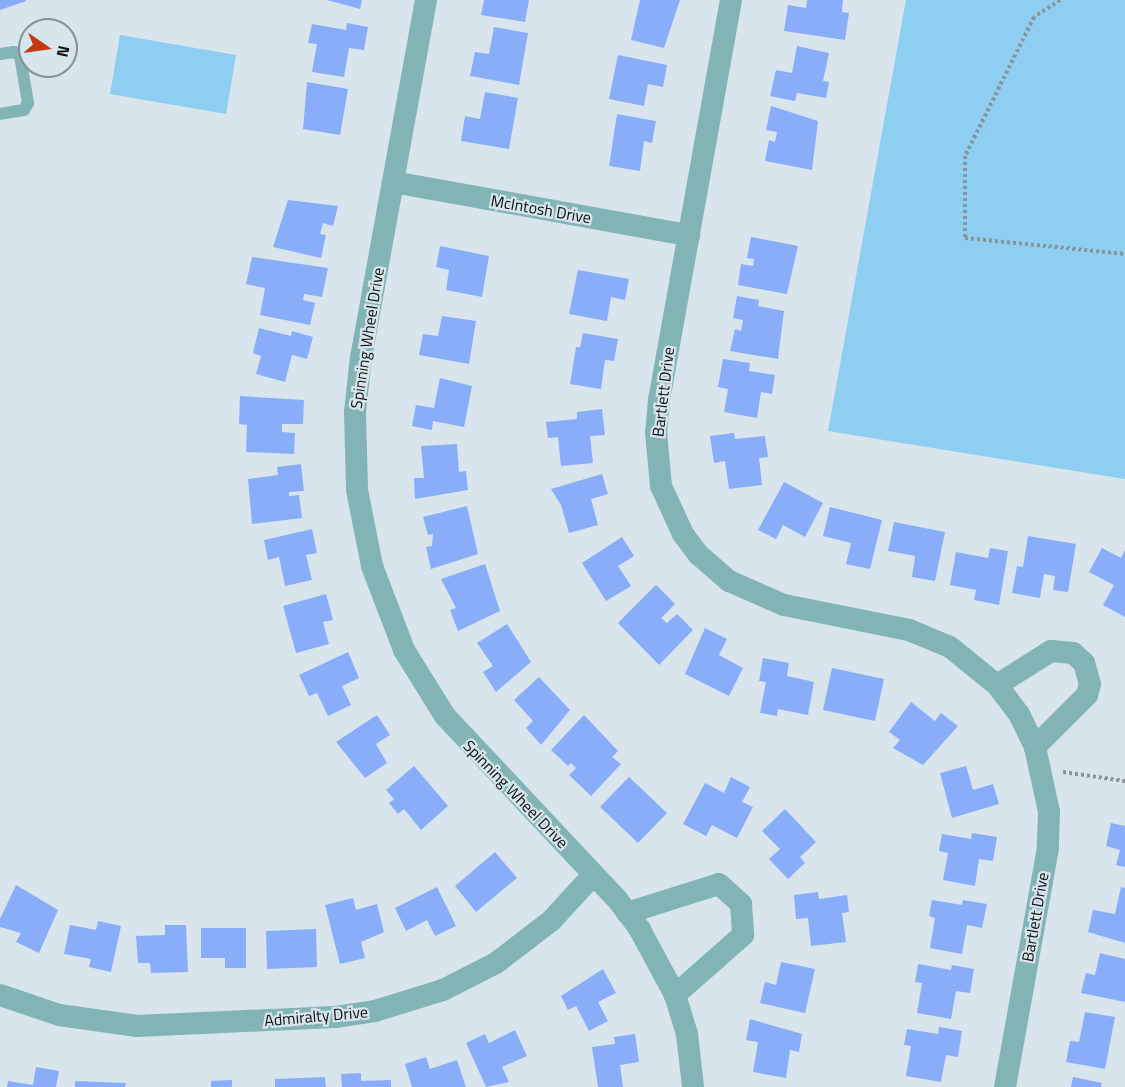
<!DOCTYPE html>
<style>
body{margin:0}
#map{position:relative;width:1125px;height:1087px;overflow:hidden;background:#d8e5ed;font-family:"Titillium Web",sans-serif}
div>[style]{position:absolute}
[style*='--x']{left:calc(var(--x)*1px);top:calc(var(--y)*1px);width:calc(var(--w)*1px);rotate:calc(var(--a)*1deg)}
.green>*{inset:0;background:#8ecef1}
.building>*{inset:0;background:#8aadf9}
.path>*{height:4px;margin-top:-2px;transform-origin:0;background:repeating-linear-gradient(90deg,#899399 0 3px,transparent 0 6px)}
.service>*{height:12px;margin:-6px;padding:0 6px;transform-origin:6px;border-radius:6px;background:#82b4b6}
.minor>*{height:22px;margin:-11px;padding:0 11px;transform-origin:11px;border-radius:11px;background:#82b4b6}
span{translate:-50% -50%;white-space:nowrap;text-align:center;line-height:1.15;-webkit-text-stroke:4.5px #d8e5ed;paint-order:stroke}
.street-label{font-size:16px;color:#0b1012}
.north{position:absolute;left:18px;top:18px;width:60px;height:60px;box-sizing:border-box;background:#d8e5ed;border:2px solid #869095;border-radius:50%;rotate:103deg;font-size:16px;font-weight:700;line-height:24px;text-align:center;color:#0b1012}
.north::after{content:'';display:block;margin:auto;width:21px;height:27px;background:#c33a12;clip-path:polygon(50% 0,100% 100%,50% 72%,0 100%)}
</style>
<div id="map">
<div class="green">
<i style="clip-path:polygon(906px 0,1125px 0,1125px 479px,828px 431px)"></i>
<i style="clip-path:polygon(120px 35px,236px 55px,226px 114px,110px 94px)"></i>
</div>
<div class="building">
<i style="clip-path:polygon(0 0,26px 0,26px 1px,0 10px)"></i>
<i style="clip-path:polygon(327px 0,362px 0,360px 9px)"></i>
<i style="clip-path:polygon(484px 0,529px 0,525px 22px,481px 15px)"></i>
<i style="clip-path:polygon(640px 0,680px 0,664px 48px,631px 40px)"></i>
<i style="clip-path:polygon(807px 0,843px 0,842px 12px,849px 13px,845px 40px,784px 31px,788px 5px,806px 8px)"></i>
<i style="clip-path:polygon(347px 23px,368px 27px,364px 50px,349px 48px,344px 77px,312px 72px,317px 44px,308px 43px,312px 24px,346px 30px)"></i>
<i style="clip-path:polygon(494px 27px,528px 33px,519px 85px,470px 76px,475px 52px,489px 54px)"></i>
<i style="clip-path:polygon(797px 46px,829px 53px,823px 81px,829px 82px,826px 98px,797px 93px,795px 101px,770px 96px,776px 70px,792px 73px)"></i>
<i style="clip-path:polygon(618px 55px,667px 65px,663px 87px,648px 84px,644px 106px,609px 99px)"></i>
<i style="clip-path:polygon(307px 82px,348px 89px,340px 135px,303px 129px)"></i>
<i style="clip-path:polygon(485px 92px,518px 98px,509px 149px,461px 141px,465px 116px,480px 119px)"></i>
<i style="clip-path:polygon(771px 106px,818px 121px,812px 170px,765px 161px,769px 140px,775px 142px,777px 132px,766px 130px)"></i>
<i style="clip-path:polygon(617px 114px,656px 121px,652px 143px,644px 141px,640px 171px,609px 166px)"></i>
<i style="clip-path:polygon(288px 200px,338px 206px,333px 226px,323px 223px,320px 234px,326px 235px,321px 258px,273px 247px)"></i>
<i style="clip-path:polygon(751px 237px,798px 246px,787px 294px,738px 285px,741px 264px,753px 266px,754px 259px,747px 258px)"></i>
<i style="clip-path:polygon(440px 246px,489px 256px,482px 297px,446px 290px,449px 270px,436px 267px)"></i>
<i style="clip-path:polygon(252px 257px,328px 268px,322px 297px,304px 294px,303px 300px,315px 303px,310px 325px,260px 315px,265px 288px,246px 284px)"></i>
<i style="clip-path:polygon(578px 270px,629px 279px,625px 300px,611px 297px,607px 321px,569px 314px)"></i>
<i style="clip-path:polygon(737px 296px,759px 300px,758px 306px,784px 311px,778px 359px,730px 351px,735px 329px,741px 331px,743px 320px,733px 318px)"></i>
<i style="clip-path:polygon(442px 316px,476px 321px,469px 364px,419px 355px,423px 334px,438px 336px)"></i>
<i style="clip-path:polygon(259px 328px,291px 336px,292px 331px,313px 337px,307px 359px,292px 355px,285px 382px,256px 374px,261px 356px,253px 353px)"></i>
<i style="clip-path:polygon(583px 333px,618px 339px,614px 361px,605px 360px,601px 389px,570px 384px,576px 347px,580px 347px)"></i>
<i style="clip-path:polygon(723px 359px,750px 363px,749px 371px,775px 375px,772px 394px,761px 392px,757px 418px,724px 412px,728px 389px,718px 387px)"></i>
<i style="clip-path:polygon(440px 378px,472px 386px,464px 427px,433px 421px,432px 430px,412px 426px,416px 405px,434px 408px)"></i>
<i style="clip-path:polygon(240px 396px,304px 400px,303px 424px,282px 424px,282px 432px,295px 433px,294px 454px,246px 452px,247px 425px,239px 424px)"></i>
<i style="clip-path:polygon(602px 409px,605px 435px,590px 436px,593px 463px,561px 466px,558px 437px,548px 438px,546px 422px,577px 419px,577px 412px)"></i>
<i style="clip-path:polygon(734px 433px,735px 439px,765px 436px,768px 457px,759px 458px,762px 485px,729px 489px,725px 461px,714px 463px,710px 436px)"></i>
<i style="clip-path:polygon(457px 444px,459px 472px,466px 471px,468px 490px,415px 499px,414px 478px,424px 478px,421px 446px)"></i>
<i style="clip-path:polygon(301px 464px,304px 491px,289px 492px,289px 496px,299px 495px,302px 518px,252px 524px,248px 479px,278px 475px,277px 467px)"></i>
<i style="clip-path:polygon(602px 474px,608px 494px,591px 499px,598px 525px,569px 533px,561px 505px,551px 489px)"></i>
<i style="clip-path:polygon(784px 482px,823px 503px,805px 537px,783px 525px,776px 539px,758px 530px)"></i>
<i style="clip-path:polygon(467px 506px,478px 554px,431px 569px,426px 547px,432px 546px,433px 534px,428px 535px,423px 517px)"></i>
<i style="clip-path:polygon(830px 507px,882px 520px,870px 569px,846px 564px,851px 543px,823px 536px)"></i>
<i style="clip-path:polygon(894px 522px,945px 532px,935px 581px,912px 577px,915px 556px,888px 551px)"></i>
<i style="clip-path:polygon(312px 529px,317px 553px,306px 555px,312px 580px,285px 586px,279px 557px,268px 560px,264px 540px)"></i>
<i style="clip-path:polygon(1028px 536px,1076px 544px,1068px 592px,1053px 590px,1055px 576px,1044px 574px,1040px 598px,1012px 593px,1017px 566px,1023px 567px)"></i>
<i style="clip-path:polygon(622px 537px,634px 556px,618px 566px,631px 586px,606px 601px,582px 563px)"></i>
<i style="clip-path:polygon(990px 548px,1008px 551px,999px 605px,974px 600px,976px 590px,950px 585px,956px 552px,988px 558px)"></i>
<i style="clip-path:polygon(1102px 548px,1121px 558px,1125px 550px,1125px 617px,1103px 605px,1114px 585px,1089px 572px)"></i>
<i style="clip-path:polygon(485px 564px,500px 611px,458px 631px,450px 610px,456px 608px,441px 579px)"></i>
<i style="clip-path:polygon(656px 585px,675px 604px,661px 618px,667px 623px,677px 614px,693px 630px,659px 665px,618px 623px)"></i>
<i style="clip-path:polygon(326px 594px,333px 620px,323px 622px,329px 644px,296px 653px,283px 606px)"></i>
<i style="clip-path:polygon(507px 624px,531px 662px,496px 692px,483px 672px,493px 666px,477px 643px)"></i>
<i style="clip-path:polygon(705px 628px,727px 639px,719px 655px,743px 668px,729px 696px,685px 674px)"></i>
<i style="clip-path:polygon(348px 652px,359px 678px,342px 686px,351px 705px,328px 716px,317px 693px,309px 696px,299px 675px)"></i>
<i style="clip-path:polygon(763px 658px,789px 663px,787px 676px,814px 682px,808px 715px,778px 709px,777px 716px,760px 713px,766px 682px,759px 681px)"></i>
<i style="clip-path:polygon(832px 668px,884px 679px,875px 721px,823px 710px)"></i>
<i style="clip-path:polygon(539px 677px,570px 710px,541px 745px,526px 728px,533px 721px,514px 700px)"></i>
<i style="clip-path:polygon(911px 702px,935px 721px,941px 713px,958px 726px,923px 765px,893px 748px,900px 740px,889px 732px)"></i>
<i style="clip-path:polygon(377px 715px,390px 735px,376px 744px,387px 763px,365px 778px,336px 742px)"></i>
<i style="clip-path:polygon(584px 715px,618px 751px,612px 757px,621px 764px,591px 796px,569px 775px,576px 768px,571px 763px,568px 766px,551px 750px)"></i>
<i style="clip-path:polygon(414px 766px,448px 806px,421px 830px,404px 809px,398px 814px,389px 803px,394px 799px,386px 790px)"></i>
<i style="clip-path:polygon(966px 766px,973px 790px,993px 784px,999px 804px,952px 818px,940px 773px)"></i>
<i style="clip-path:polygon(629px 777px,667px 813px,638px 843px,600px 807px)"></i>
<i style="clip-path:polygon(731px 777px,750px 787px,742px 802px,753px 807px,737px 838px,712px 825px,706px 836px,683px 824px,705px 783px,724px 793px)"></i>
<i style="clip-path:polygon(785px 809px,816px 842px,800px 857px,805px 863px,788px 879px,769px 859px,780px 849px,762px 831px)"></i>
<i style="clip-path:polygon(1111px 823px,1125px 826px,1125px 867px,1116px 865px,1120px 850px,1106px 846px)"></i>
<i style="clip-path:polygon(972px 833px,997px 837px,993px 861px,979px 859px,975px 886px,943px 880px,948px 853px,939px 851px,942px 834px,971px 839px)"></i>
<i style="clip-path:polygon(495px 852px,517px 878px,476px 912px,455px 886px)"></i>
<i style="clip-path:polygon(16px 885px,58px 910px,39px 953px,16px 942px,21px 933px,0 927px,0 919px)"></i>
<i style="clip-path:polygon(437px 887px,456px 926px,435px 936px,427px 920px,406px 931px,395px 908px)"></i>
<i style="clip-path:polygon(1121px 887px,1125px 888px,1125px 943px,1088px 932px,1093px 910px,1115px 914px)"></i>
<i style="clip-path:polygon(818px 892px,819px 899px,847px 895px,849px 912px,842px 913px,846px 942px,811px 946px,808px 918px,796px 919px,794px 895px)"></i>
<i style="clip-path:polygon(353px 898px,356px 910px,377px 904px,384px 932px,361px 942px,365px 958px,340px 964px,325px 905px)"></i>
<i style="clip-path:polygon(932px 900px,962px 905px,963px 900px,987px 904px,982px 928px,967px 925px,962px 954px,930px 948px,935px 918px,929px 916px)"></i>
<i style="clip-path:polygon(98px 921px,121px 926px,111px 972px,89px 967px,91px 959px,64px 954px,70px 925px,96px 930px)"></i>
<i style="clip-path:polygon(165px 925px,186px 925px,188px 972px,151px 973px,150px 963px,138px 963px,136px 936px,165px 935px)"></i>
<i style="clip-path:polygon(201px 928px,246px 928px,246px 968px,225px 968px,225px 958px,201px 958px)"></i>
<i style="clip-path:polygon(316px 929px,317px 967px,267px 969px,266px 931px)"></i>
<i style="clip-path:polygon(1100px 953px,1125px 959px,1125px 1002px,1081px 993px,1086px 973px,1095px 975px)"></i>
<i style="clip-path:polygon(781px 962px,815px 969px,805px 1013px,760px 1003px,765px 982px,776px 985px)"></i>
<i style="clip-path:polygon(918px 964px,951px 970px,952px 965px,974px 969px,970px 993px,956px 991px,951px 1019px,917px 1013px,922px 983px,915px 982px)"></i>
<i style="clip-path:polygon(603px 969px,616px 993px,598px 1002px,608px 1021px,589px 1031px,576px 1006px,568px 1010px,561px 996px)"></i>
<i style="clip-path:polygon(1085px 1012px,1115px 1017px,1105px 1069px,1066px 1062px,1070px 1041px,1079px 1042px)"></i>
<i style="clip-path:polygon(750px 1019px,802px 1034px,799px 1052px,790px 1050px,786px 1078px,753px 1072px,758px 1042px,746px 1040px)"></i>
<i style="clip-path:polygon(939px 1027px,962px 1031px,958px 1057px,946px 1055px,941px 1082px,906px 1076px,911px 1046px,904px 1045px,907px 1029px,938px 1034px)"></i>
<i style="clip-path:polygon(515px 1030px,527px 1056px,502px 1067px,509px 1082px,486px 1087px,466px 1043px,485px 1034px,489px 1043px)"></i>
<i style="clip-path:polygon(635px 1034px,639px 1062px,620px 1065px,623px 1087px,598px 1087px,592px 1047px,615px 1044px,614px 1037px)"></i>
<i style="clip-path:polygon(426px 1057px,430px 1069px,457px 1060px,466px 1087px,412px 1087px,405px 1064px)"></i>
<i style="clip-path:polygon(36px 1067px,59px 1071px,56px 1087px,7px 1087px,8px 1081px,33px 1085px)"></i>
<i style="clip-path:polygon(361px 1073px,361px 1081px,391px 1080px,391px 1087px,342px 1087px,341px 1074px)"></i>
<i style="clip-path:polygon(325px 1077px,326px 1087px,275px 1087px,275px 1079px)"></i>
<i style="clip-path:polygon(1073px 1077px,1102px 1083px,1101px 1087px,1071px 1087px)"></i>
<i style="clip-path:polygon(232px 1080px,232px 1087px,211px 1087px,211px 1081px)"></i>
<i style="clip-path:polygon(75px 1081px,126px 1083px,125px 1087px,75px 1087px)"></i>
</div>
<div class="path">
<i style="--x:1060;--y:0;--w:31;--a:147"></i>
<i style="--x:1034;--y:17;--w:155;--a:116.4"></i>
<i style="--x:965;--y:156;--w:82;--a:90"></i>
<i style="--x:965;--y:238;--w:161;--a:5.7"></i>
<i style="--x:1063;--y:772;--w:63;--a:8.3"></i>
</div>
<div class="service">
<i style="--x:0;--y:54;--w:14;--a:-8"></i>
<i style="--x:14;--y:52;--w:7;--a:34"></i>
<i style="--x:20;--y:56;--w:48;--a:80.3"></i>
<i style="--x:28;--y:103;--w:8;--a:120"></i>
<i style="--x:24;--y:110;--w:24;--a:171"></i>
</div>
<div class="minor">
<i style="--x:426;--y:0;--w:363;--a:100.3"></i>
<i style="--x:361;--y:357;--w:55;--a:96.2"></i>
<i style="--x:355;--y:412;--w:78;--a:88.5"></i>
<i style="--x:357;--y:490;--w:77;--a:78.8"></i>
<i style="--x:372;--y:566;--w:90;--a:69.1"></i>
<i style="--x:404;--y:650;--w:78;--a:58.2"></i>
<i style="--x:445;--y:716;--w:251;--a:46.8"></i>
<i style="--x:617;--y:899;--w:39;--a:53"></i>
<i style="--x:640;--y:930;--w:74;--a:61.7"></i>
<i style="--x:675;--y:995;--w:41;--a:72.9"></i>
<i style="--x:687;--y:1034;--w:53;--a:83.5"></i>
<i style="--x:731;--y:0;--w:406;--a:100.2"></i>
<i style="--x:659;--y:400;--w:32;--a:95"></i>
<i style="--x:656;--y:432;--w:54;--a:84.7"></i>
<i style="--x:661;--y:486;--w:53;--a:65.4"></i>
<i style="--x:683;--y:534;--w:26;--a:53"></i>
<i style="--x:699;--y:555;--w:40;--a:41"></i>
<i style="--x:729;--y:581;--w:60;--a:23.6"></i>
<i style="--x:784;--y:605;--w:127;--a:11.3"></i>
<i style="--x:909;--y:630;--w:44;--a:22.5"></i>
<i style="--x:950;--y:647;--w:60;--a:39"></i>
<i style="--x:997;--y:685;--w:36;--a:53"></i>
<i style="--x:1019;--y:714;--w:37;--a:64"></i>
<i style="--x:1035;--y:747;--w:66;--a:77.8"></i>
<i style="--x:1049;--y:812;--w:36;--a:92"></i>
<i style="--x:1048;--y:848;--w:243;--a:100.2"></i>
<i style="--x:393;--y:182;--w:301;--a:10.2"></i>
<i style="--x:997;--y:685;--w:64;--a:-32.2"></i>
<i style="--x:1051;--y:651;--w:22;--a:5"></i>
<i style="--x:1073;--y:653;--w:15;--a:42"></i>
<i style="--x:1084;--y:663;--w:22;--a:74"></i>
<i style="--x:1090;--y:684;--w:11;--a:105"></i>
<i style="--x:1087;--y:695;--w:74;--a:135"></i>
<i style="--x:627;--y:913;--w:96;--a:-17.5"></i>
<i style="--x:719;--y:884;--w:30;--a:42"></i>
<i style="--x:741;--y:904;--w:31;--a:86"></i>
<i style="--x:743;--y:935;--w:91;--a:138.6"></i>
<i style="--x:0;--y:995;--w:62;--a:18.7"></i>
<i style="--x:59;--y:1015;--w:79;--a:8"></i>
<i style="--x:137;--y:1026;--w:198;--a:-2.6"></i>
<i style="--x:335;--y:1017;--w:40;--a:-8.5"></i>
<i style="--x:375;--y:1011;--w:71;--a:-17.2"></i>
<i style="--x:443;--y:990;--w:59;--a:-27"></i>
<i style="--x:496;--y:963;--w:69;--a:-37.4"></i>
<i style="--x:551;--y:921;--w:62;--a:-47.6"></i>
</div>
<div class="street-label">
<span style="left:541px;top:209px;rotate:10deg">McIntosh Drive</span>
<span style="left:367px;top:338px;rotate:-81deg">Spinning Wheel Drive</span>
<span style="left:663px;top:392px;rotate:-83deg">Bartlett Drive</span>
<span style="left:516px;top:794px;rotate:46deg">Spinning Wheel Drive</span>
<span style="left:1035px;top:917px;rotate:-80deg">Bartlett Drive</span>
<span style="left:316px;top:1016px;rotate:-5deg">Admiralty Drive</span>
</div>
<div class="north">N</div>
</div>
